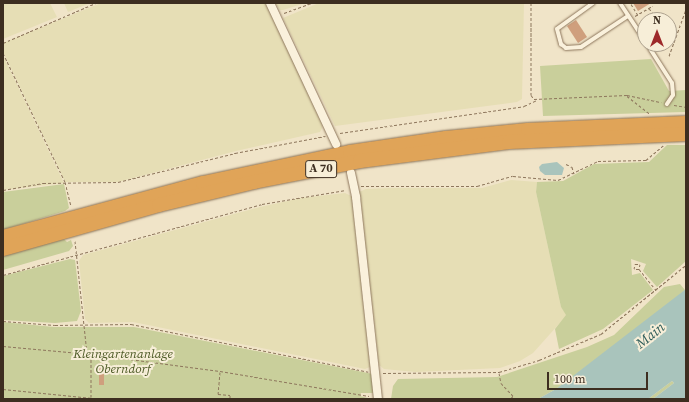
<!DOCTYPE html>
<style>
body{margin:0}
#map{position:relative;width:689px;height:402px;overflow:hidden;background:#f0e4c8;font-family:"Source Serif 4",serif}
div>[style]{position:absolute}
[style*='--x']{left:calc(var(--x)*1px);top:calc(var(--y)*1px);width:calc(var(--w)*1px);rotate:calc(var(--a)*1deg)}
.farmland>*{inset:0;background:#e6deb5}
.green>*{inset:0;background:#c9cf9b}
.water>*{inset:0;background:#a9c4bc}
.building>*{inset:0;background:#cf9f7d}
.path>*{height:1px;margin-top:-0.5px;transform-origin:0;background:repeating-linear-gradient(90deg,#8d765c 0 3px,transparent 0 5px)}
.roads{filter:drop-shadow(0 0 1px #8d765c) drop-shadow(0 0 1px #8d765c)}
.service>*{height:4px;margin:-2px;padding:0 2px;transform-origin:2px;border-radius:2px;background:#faf1dc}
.minor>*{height:8px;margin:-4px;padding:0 4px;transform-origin:4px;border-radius:4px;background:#faf1dc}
.motorway>*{height:14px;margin:-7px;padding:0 7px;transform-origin:7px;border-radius:7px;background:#e0a458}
span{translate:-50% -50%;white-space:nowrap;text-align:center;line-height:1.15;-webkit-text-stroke:4px #f7eed8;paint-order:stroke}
.shield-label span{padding:1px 3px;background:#f7eed8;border:1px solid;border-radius:3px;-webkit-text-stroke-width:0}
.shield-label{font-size:12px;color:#3d2e20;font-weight:700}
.park-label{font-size:13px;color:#4d5a26;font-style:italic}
.water-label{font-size:14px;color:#2f5d5a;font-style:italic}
.frame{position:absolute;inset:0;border:4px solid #3d2e20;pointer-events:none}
.north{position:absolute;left:637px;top:12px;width:40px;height:40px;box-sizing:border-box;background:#f7eed8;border:1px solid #ada18e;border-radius:50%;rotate:0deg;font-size:11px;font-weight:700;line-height:16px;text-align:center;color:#3d2e20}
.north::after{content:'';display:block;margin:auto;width:14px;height:18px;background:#9e2a2b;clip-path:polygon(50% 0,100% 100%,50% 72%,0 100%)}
.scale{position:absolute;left:547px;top:372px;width:101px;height:18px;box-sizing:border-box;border:2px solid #3d2e20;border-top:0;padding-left:5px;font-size:12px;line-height:14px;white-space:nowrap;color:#3d2e20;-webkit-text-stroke:3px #f7eed8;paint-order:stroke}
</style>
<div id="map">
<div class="farmland">
<i style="clip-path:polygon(3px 3px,50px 3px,57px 17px,3px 39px)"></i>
<i style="clip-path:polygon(64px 3px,90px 3px,68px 12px)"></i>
<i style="clip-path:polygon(101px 3px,269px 3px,323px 123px,322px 128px,320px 132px,236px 151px,118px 182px,65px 182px,3px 52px,3px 43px)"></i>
<i style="clip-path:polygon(275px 3px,305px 3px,283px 10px,280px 10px)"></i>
<i style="clip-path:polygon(319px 3px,524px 3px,522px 99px,517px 102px,335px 126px,283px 18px)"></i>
<i style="clip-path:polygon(3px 55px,64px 183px,3px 190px)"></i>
<i style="clip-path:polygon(511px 180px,537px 182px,536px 192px,561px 307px,567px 315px,533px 353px,520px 361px,500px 368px,416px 372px,384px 369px,379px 365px,359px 192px,366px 189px,390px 188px,482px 188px)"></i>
<i style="clip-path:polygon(345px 193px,353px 197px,372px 362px,370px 367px,365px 369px,133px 322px,89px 323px,85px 319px,79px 261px,83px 255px,260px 207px,301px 198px)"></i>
</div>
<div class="green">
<i style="clip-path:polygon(651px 59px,669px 91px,686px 90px,686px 112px,543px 116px,540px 66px)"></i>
<i style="clip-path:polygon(667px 145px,686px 145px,686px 261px,657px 287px,643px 271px,646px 264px,631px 259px,632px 275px,640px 273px,653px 290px,603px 329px,559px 349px,555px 329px,566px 315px,561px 307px,536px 192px,537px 182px,563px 181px,594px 164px,649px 162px)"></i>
<i style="clip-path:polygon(64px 184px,69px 208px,65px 211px,3px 230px,3px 192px)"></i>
<i style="clip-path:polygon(64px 239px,67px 242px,71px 240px,73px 246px,69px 251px,3px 270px,3px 255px)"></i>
<i style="clip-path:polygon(70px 259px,75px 260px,81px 311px,77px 321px,55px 323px,3px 320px,3px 276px)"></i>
<i style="clip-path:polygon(680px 284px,685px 290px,655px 315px,556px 389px,538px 399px,391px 399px,393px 386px,398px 379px,497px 377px,587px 347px,614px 335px,664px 287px)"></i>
<i style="clip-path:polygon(3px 322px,54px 327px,134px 327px,373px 374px,374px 393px,361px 393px,360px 396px,371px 399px,3px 399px)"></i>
<i style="clip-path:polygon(672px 381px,674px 383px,653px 399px,648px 399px)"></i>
</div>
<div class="water">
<i style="clip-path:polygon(557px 162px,564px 168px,562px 175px,545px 175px,540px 171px,539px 167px,542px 164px)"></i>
<i style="clip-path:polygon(686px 289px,686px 399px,653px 399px,674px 383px,672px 381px,648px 399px,538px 399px,556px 389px)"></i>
</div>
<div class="building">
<i style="clip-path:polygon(633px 3px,651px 3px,638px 11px)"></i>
<i style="clip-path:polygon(576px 20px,587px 37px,578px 43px,567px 26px)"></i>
<i style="clip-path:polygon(99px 363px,104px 363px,104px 385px,99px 385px)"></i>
</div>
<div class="path">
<i style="--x:531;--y:3;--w:92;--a:90"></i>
<i style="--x:531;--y:95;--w:5;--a:53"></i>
<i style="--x:534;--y:99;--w:93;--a:-2.5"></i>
<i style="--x:627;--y:95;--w:35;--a:12"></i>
<i style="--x:631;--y:4;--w:13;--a:58"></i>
<i style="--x:649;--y:8;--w:7;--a:56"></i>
<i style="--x:284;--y:13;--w:30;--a:-20"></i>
<i style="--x:635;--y:16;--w:20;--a:-30"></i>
<i style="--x:3;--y:43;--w:101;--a:-23.3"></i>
<i style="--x:3;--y:53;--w:143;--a:64.3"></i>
<i style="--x:65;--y:182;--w:25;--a:76"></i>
<i style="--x:669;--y:56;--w:50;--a:-70.1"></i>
<i style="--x:627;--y:96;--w:29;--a:38"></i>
<i style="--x:674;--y:105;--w:12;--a:9"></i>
<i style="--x:340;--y:133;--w:186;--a:-8.3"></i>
<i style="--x:524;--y:106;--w:14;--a:-25"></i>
<i style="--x:566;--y:164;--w:7;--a:27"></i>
<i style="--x:572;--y:167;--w:7;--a:74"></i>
<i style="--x:361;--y:186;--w:116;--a:0"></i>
<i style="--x:477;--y:186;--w:37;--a:-16"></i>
<i style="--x:513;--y:176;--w:45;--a:5.1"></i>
<i style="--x:558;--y:180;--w:44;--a:-25.4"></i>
<i style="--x:598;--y:161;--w:48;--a:-1.2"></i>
<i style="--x:646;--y:160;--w:23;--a:-40"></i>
<i style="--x:3;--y:190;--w:41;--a:-9.9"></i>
<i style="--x:43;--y:183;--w:75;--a:-0.8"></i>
<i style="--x:118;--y:182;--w:121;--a:-13.9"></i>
<i style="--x:235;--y:153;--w:92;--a:-10.7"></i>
<i style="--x:75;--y:241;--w:113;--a:83.9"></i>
<i style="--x:639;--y:269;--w:5;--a:180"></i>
<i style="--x:634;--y:269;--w:5;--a:-79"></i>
<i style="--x:635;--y:264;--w:5;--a:0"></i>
<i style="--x:640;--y:264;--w:5;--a:101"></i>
<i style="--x:639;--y:269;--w:27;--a:51"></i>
<i style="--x:3;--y:275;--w:269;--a:-15.3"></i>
<i style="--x:262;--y:204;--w:85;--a:-9.5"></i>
<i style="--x:3;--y:321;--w:52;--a:4.4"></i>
<i style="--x:55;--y:325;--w:76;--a:-0.8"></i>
<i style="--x:131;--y:324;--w:242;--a:11.4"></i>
<i style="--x:3;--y:346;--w:88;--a:5.2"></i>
<i style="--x:91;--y:354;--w:130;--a:7.5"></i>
<i style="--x:220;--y:371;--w:151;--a:9.5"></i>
<i style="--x:220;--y:372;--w:22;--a:95"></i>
<i style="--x:218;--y:394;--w:12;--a:5"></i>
<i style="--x:230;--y:395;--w:4;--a:90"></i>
<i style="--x:383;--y:373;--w:116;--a:-0.5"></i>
<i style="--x:499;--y:372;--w:42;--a:-16.7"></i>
<i style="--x:539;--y:360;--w:67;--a:-22.8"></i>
<i style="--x:601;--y:334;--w:109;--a:-39.1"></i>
<i style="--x:499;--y:373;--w:10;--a:79"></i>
<i style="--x:501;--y:383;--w:18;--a:47"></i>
<i style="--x:513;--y:396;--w:4;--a:135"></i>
<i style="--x:3;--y:389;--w:100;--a:5.8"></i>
<i style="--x:91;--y:397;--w:43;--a:-90"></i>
</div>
<div class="roads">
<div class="service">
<i style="--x:593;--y:3;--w:44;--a:144.2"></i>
<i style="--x:557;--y:29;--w:16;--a:75"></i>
<i style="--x:561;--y:44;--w:6;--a:39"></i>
<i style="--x:566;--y:48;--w:15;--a:-4"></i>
<i style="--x:581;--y:47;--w:56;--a:-33.4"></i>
<i style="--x:620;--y:3;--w:45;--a:56.7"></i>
<i style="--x:647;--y:44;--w:46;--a:57.3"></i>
<i style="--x:672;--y:83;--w:12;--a:85"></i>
<i style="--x:673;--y:95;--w:11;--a:124"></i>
</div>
<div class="minor">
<i style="--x:270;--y:3;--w:156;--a:64.9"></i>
<i style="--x:351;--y:173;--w:25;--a:78"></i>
<i style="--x:356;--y:197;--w:203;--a:83.8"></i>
</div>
<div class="motorway">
<i style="--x:3;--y:237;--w:207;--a:-15.1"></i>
<i style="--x:203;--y:183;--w:150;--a:-11.9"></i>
<i style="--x:350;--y:152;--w:97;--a:-8.3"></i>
<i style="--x:446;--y:138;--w:82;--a:-5.6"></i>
<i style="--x:528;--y:130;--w:158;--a:-2.5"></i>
<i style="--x:3;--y:249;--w:162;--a:-15.8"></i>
<i style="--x:159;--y:205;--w:98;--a:-13.6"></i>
<i style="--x:254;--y:182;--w:108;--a:-11.2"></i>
<i style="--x:360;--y:161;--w:150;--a:-7.3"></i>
<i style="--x:509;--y:142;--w:177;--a:-2.6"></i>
</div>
</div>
<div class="shield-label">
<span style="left:321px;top:169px">A 70</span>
</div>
<div class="park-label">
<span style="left:123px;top:362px">Kleingartenanlage<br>Oberndorf</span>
</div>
<div class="water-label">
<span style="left:650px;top:335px;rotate:-39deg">Main</span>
</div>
<div class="frame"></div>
<div class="north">N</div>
<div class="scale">100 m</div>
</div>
